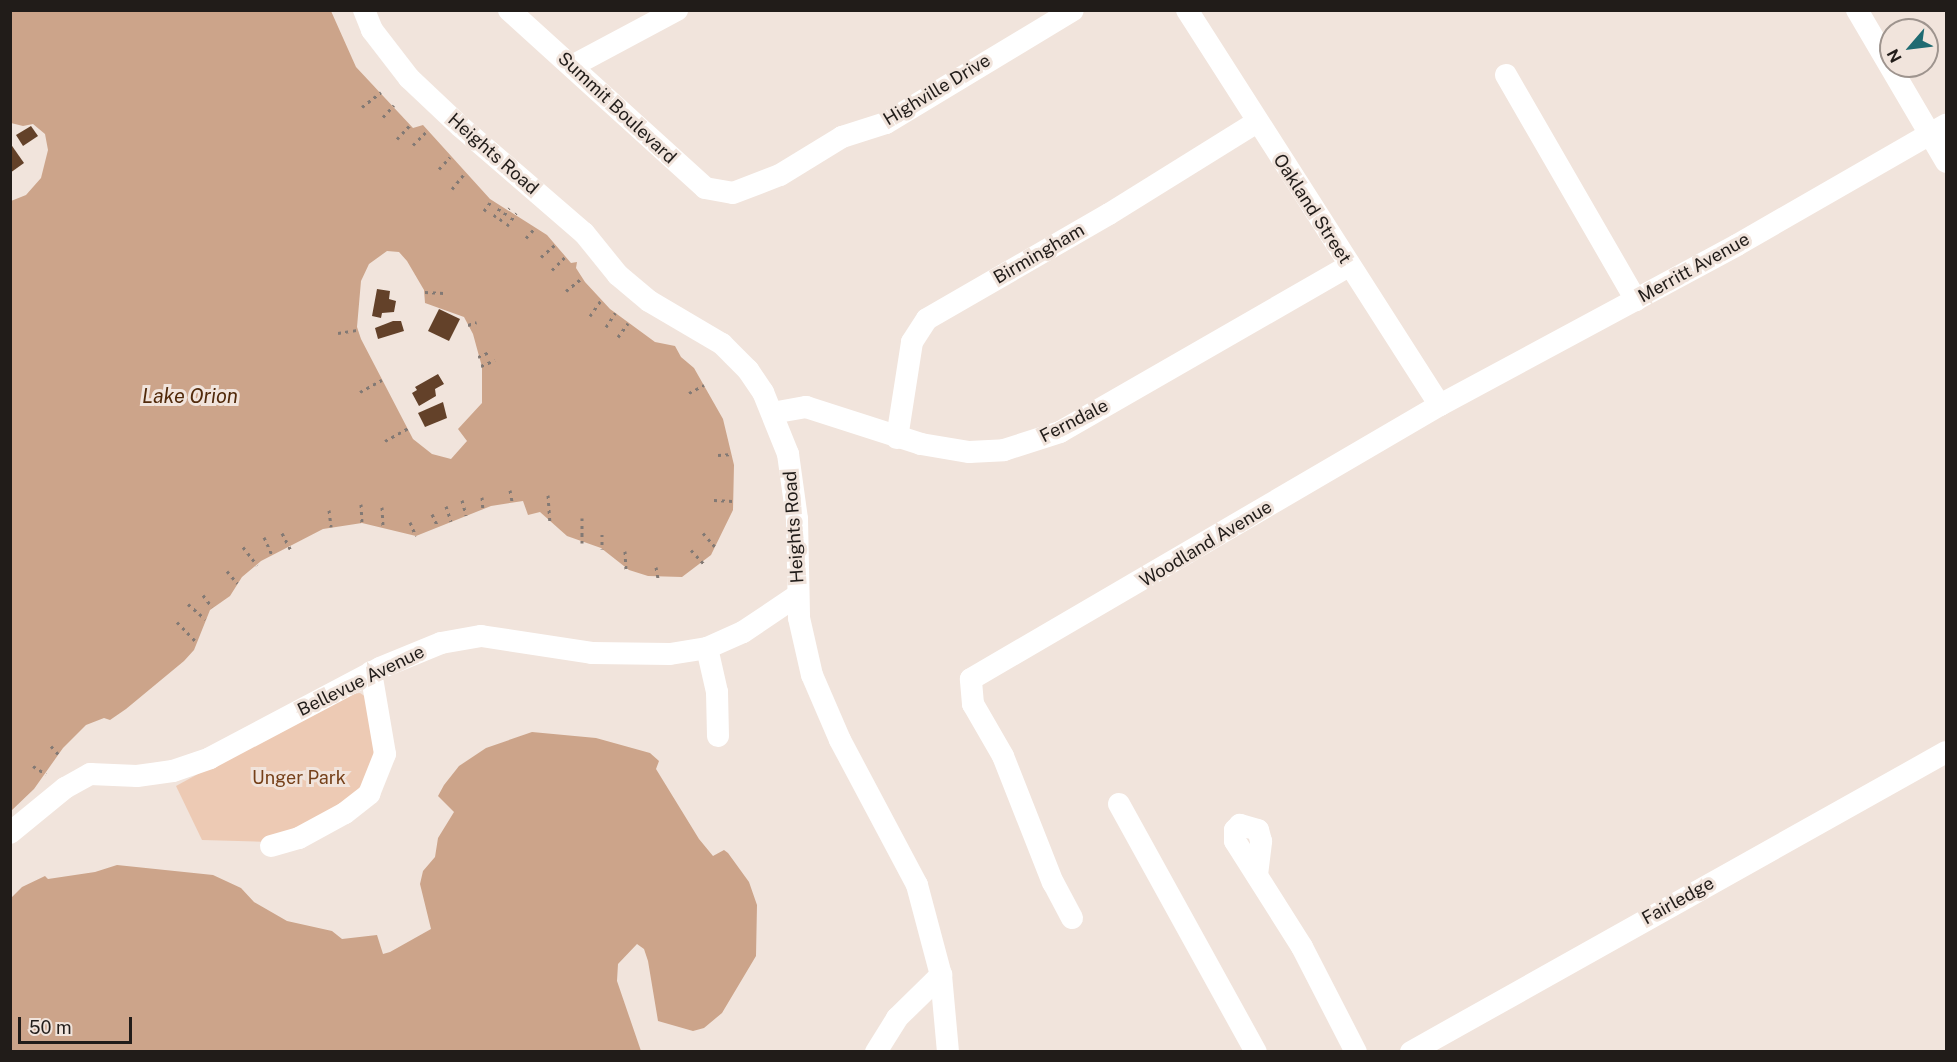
<!DOCTYPE html>
<style>
body{margin:0}
#map{position:relative;width:1957px;height:1062px;overflow:hidden;background:#f1e4dc;font-family:"Public Sans",sans-serif}
div>[style]{position:absolute}
[style*='--x']{left:calc(var(--x)*1px);top:calc(var(--y)*1px);width:calc(var(--w)*1px);rotate:calc(var(--a)*1deg)}
.green>*{inset:0;background:#edcab4}
.water>*{inset:0;background:#cca48a}
.building>*{inset:0;background:#634129}
.path>*{height:3px;margin-top:-1.5px;transform-origin:0;background:repeating-linear-gradient(90deg,#827974 0 3px,transparent 0 7.5px)}
.minor>*{height:22px;margin:-11px;padding:0 11px;transform-origin:11px;border-radius:11px;background:#fff}
span{translate:-50% -50%;white-space:nowrap;text-align:center;line-height:1.15;-webkit-text-stroke:6px #f1e4dc;paint-order:stroke}
.street-label{font-size:18px;color:#211c19}
.park-label{font-size:18px;color:#76411a}
.water-label{font-size:20px;color:#512a0b;font-style:italic}
.frame{position:absolute;inset:0;border:12px solid #211c19;pointer-events:none}
.north{position:absolute;left:1879px;top:18px;width:60px;height:60px;box-sizing:border-box;background:#f1e4dc;border:2px solid #9e948e;border-radius:50%;rotate:242deg;font-size:16px;font-weight:700;line-height:24px;text-align:center;color:#211c19}
.north::after{content:'';display:block;margin:auto;width:21px;height:27px;background:#1f6b72;clip-path:polygon(50% 0,100% 100%,50% 72%,0 100%)}
.scale{position:absolute;left:18px;top:1017px;width:114px;height:27px;box-sizing:border-box;border:3px solid #211c19;border-top:0;padding-left:8px;font-size:18px;line-height:21px;white-space:nowrap;color:#211c19;-webkit-text-stroke:4px #f1e4dc;paint-order:stroke}
</style>
<div id="map">
<div class="green">
<i style="clip-path:polygon(360px 693px,369px 699px,378px 738px,364px 793px,270px 842px,202px 840px,176px 786px,343px 695px)"></i>
</div>
<div class="water">
<i style="clip-path:polygon(evenodd,11px 11px,331px 11px,356px 67px,413px 128px,423px 125px,490px 199px,547px 235px,571px 263px,577px 262px,576px 268px,585px 282px,610px 309px,655px 342px,675px 346px,681px 357px,694px 368px,723px 419px,734px 465px,733px 510px,711px 555px,682px 577px,648px 576px,629px 570px,601px 548px,567px 536px,540px 512px,528px 515px,523px 501px,491px 506px,416px 536px,362px 523px,323px 529px,261px 561px,242px 577px,230px 596px,210px 610px,194px 650px,184px 661px,126px 709px,110px 720px,104px 718px,86px 725px,63px 748px,34px 789px,11px 811px,11px 201px,26px 195px,41px 178px,48px 150px,45px 134px,33px 124px,23px 126px,11px 123px,11px 11px,387px 251px,399px 252px,407px 261px,424px 290px,425px 303px,464px 317px,473px 334px,482px 367px,482px 403px,458px 429px,467px 441px,451px 459px,432px 454px,413px 439px,361px 339px,357px 327px,361px 281px,369px 264px,387px 251px)"></i>
<i style="clip-path:polygon(532px 732px,596px 738px,650px 753px,659px 761px,656px 769px,699px 839px,713px 856px,724px 850px,728px 853px,749px 882px,757px 905px,756px 956px,722px 1013px,704px 1028px,693px 1031px,658px 1021px,648px 961px,644px 949px,637px 944px,618px 964px,617px 981px,641px 1051px,11px 1051px,11px 898px,22px 887px,45px 876px,48px 879px,95px 872px,117px 865px,213px 875px,241px 888px,254px 902px,287px 921px,332px 931px,342px 939px,377px 935px,383px 954px,390px 952px,431px 929px,420px 884px,423px 871px,435px 857px,438px 838px,454px 812px,438px 796px,444px 785px,459px 766px,486px 748px)"></i>
</div>
<div class="building">
<i style="clip-path:polygon(31px 126px,38px 136px,23px 146px,16px 135px)"></i>
<i style="clip-path:polygon(10px 143px,24px 163px,10px 173px)"></i>
<i style="clip-path:polygon(377px 289px,390px 291px,389px 299px,396px 301px,394px 312px,382px 313px,381px 318px,372px 316px)"></i>
<i style="clip-path:polygon(439px 309px,460px 319px,449px 341px,428px 331px)"></i>
<i style="clip-path:polygon(393px 321px,401px 321px,404px 331px,378px 339px,375px 328px)"></i>
<i style="clip-path:polygon(438px 374px,444px 384px,435px 389px,436px 396px,419px 406px,412px 393px,417px 390px,415px 387px)"></i>
<i style="clip-path:polygon(443px 402px,447px 418px,425px 427px,418px 413px)"></i>
</div>
<div class="path">
<i style="--x:362;--y:107;--w:24;--a:-38"></i>
<i style="--x:383;--y:117;--w:16;--a:-47"></i>
<i style="--x:397;--y:139;--w:19;--a:-47"></i>
<i style="--x:413;--y:145;--w:18;--a:-45"></i>
<i style="--x:439;--y:169;--w:16;--a:-47"></i>
<i style="--x:452;--y:189;--w:21;--a:-51"></i>
<i style="--x:484;--y:211;--w:14;--a:-54"></i>
<i style="--x:494;--y:217;--w:14;--a:-56"></i>
<i style="--x:500;--y:221;--w:16;--a:-55"></i>
<i style="--x:507;--y:226;--w:16;--a:-55"></i>
<i style="--x:526;--y:238;--w:13;--a:-48"></i>
<i style="--x:541;--y:257;--w:18;--a:-41"></i>
<i style="--x:552;--y:270;--w:18;--a:-45"></i>
<i style="--x:566;--y:291;--w:21;--a:-39"></i>
<i style="--x:425;--y:292;--w:19;--a:3"></i>
<i style="--x:590;--y:316;--w:19;--a:-55"></i>
<i style="--x:468;--y:325;--w:9;--a:-18"></i>
<i style="--x:606;--y:327;--w:17;--a:-57"></i>
<i style="--x:338;--y:333;--w:20;--a:-9"></i>
<i style="--x:618;--y:337;--w:17;--a:-54"></i>
<i style="--x:478;--y:357;--w:12;--a:-24"></i>
<i style="--x:481;--y:366;--w:15;--a:-23"></i>
<i style="--x:360;--y:392;--w:25;--a:-29"></i>
<i style="--x:689;--y:393;--w:17;--a:-28"></i>
<i style="--x:385;--y:441;--w:26;--a:-29"></i>
<i style="--x:718;--y:455;--w:15;--a:-4"></i>
<i style="--x:510;--y:490;--w:11;--a:80"></i>
<i style="--x:548;--y:495;--w:27;--a:86"></i>
<i style="--x:482;--y:497;--w:13;--a:86"></i>
<i style="--x:462;--y:500;--w:16;--a:75"></i>
<i style="--x:714;--y:500;--w:19;--a:3"></i>
<i style="--x:361;--y:504;--w:19;--a:87"></i>
<i style="--x:446;--y:506;--w:16;--a:72"></i>
<i style="--x:382;--y:507;--w:19;--a:87"></i>
<i style="--x:329;--y:510;--w:17;--a:83"></i>
<i style="--x:432;--y:514;--w:14;--a:65"></i>
<i style="--x:582;--y:518;--w:25;--a:90"></i>
<i style="--x:410;--y:522;--w:15;--a:67"></i>
<i style="--x:282;--y:533;--w:18;--a:63"></i>
<i style="--x:703;--y:533;--w:18;--a:49"></i>
<i style="--x:602;--y:534;--w:15;--a:90"></i>
<i style="--x:264;--y:537;--w:22;--a:66"></i>
<i style="--x:243;--y:547;--w:23;--a:52"></i>
<i style="--x:691;--y:550;--w:18;--a:47"></i>
<i style="--x:625;--y:551;--w:18;--a:87"></i>
<i style="--x:656;--y:567;--w:11;--a:80"></i>
<i style="--x:227;--y:571;--w:16;--a:50"></i>
<i style="--x:203;--y:595;--w:15;--a:53"></i>
<i style="--x:188;--y:604;--w:23;--a:41"></i>
<i style="--x:177;--y:622;--w:28;--a:46"></i>
<i style="--x:51;--y:746;--w:12;--a:48"></i>
<i style="--x:33;--y:766;--w:15;--a:32"></i>
</div>
<div class="minor">
<i style="--x:364;--y:10;--w:22;--a:68"></i>
<i style="--x:372;--y:30;--w:61;--a:52.4"></i>
<i style="--x:409;--y:78;--w:71;--a:43.3"></i>
<i style="--x:461;--y:127;--w:162;--a:40.8"></i>
<i style="--x:584;--y:233;--w:54;--a:51"></i>
<i style="--x:618;--y:275;--w:40;--a:40"></i>
<i style="--x:649;--y:301;--w:85;--a:30.5"></i>
<i style="--x:722;--y:344;--w:37;--a:45"></i>
<i style="--x:748;--y:370;--w:27;--a:56"></i>
<i style="--x:763;--y:392;--w:67;--a:68"></i>
<i style="--x:788;--y:454;--w:66;--a:82.1"></i>
<i style="--x:797;--y:519;--w:99;--a:88.8"></i>
<i style="--x:799;--y:618;--w:58;--a:77.2"></i>
<i style="--x:812;--y:675;--w:71;--a:66.7"></i>
<i style="--x:840;--y:740;--w:164;--a:62"></i>
<i style="--x:917;--y:885;--w:93;--a:75.1"></i>
<i style="--x:941;--y:975;--w:77;--a:84.8"></i>
<i style="--x:509;--y:10;--w:265;--a:42.2"></i>
<i style="--x:705;--y:188;--w:28;--a:10"></i>
<i style="--x:733;--y:193;--w:50;--a:-21"></i>
<i style="--x:780;--y:175;--w:73;--a:-31.5"></i>
<i style="--x:842;--y:137;--w:46;--a:-17.7"></i>
<i style="--x:886;--y:123;--w:218;--a:-31.1"></i>
<i style="--x:1187;--y:10;--w:469;--a:57.4"></i>
<i style="--x:1857;--y:10;--w:176;--a:59.6"></i>
<i style="--x:574;--y:65;--w:117;--a:-28.1"></i>
<i style="--x:1506;--y:75;--w:260;--a:60"></i>
<i style="--x:772;--y:413;--w:35;--a:-10"></i>
<i style="--x:806;--y:407;--w:121;--a:17.8"></i>
<i style="--x:921;--y:444;--w:49;--a:9.5"></i>
<i style="--x:969;--y:452;--w:35;--a:-3"></i>
<i style="--x:1004;--y:450;--w:59;--a:-17.8"></i>
<i style="--x:1060;--y:432;--w:333;--a:-29.9"></i>
<i style="--x:897;--y:438;--w:97;--a:-81.1"></i>
<i style="--x:912;--y:342;--w:27;--a:-57"></i>
<i style="--x:927;--y:319;--w:210;--a:-30"></i>
<i style="--x:1109;--y:214;--w:174;--a:-31.9"></i>
<i style="--x:707;--y:648;--w:45;--a:77.2"></i>
<i style="--x:717;--y:692;--w:44;--a:88.7"></i>
<i style="--x:1119;--y:804;--w:283;--a:61.1"></i>
<i style="--x:10;--y:833;--w:71;--a:-39.3"></i>
<i style="--x:65;--y:788;--w:29;--a:-29"></i>
<i style="--x:90;--y:774;--w:47;--a:2.4"></i>
<i style="--x:137;--y:776;--w:36;--a:-8"></i>
<i style="--x:173;--y:771;--w:39;--a:-19"></i>
<i style="--x:210;--y:758;--w:192;--a:-27.9"></i>
<i style="--x:380;--y:668;--w:66;--a:-22.3"></i>
<i style="--x:441;--y:643;--w:41;--a:-9.9"></i>
<i style="--x:481;--y:636;--w:112;--a:8.7"></i>
<i style="--x:592;--y:653;--w:78;--a:0.7"></i>
<i style="--x:670;--y:654;--w:37;--a:-9"></i>
<i style="--x:707;--y:648;--w:39;--a:-24"></i>
<i style="--x:743;--y:632;--w:66;--a:-33.9"></i>
<i style="--x:271;--y:846;--w:29;--a:-16"></i>
<i style="--x:299;--y:838;--w:52;--a:-28.5"></i>
<i style="--x:345;--y:813;--w:31;--a:-38"></i>
<i style="--x:369;--y:794;--w:43;--a:-68.2"></i>
<i style="--x:385;--y:754;--w:83;--a:-99.7"></i>
<i style="--x:1257;--y:875;--w:34;--a:-83"></i>
<i style="--x:1261;--y:841;--w:11;--a:-105"></i>
<i style="--x:1258;--y:830;--w:19;--a:-164"></i>
<i style="--x:1240;--y:825;--w:7;--a:135"></i>
<i style="--x:1235;--y:830;--w:11;--a:90"></i>
<i style="--x:1235;--y:841;--w:125;--a:57.7"></i>
<i style="--x:1302;--y:947;--w:118;--a:62.8"></i>
<i style="--x:1072;--y:918;--w:40;--a:-118"></i>
<i style="--x:1053;--y:883;--w:136;--a:-111.5"></i>
<i style="--x:1003;--y:756;--w:60;--a:-120"></i>
<i style="--x:973;--y:704;--w:25;--a:-95"></i>
<i style="--x:971;--y:679;--w:543;--a:-30.29"></i>
<i style="--x:1440;--y:405;--w:337;--a:-28.3"></i>
<i style="--x:1737;--y:245;--w:241;--a:-29.9"></i>
<i style="--x:876;--y:1052;--w:40;--a:-58"></i>
<i style="--x:897;--y:1018;--w:62;--a:-44.3"></i>
<i style="--x:1411;--y:1052;--w:613;--a:-29.28"></i>
</div>
<div class="street-label">
<span style="left:937px;top:90px;rotate:-31deg">Highville Drive</span>
<span style="left:617px;top:108px;rotate:43deg">Summit Boulevard</span>
<span style="left:493px;top:154px;rotate:41deg">Heights Road</span>
<span style="left:1312px;top:209px;rotate:57deg">Oakland Street</span>
<span style="left:1039px;top:254px;rotate:-30deg">Birmingham</span>
<span style="left:1694px;top:268px;rotate:-29deg">Merritt Avenue</span>
<span style="left:1074px;top:421px;rotate:-27deg">Ferndale</span>
<span style="left:794px;top:527px;rotate:-94deg">Heights Road</span>
<span style="left:1206px;top:544px;rotate:-31deg">Woodland Avenue</span>
<span style="left:361px;top:681px;rotate:-26deg">Bellevue Avenue</span>
<span style="left:1678px;top:901px;rotate:-29deg">Fairledge</span>
</div>
<div class="park-label">
<span style="left:299px;top:778px">Unger Park</span>
</div>
<div class="water-label">
<span style="left:190px;top:396px">Lake Orion</span>
</div>
<div class="frame"></div>
<div class="north">N</div>
<div class="scale">50 m</div>
</div>
